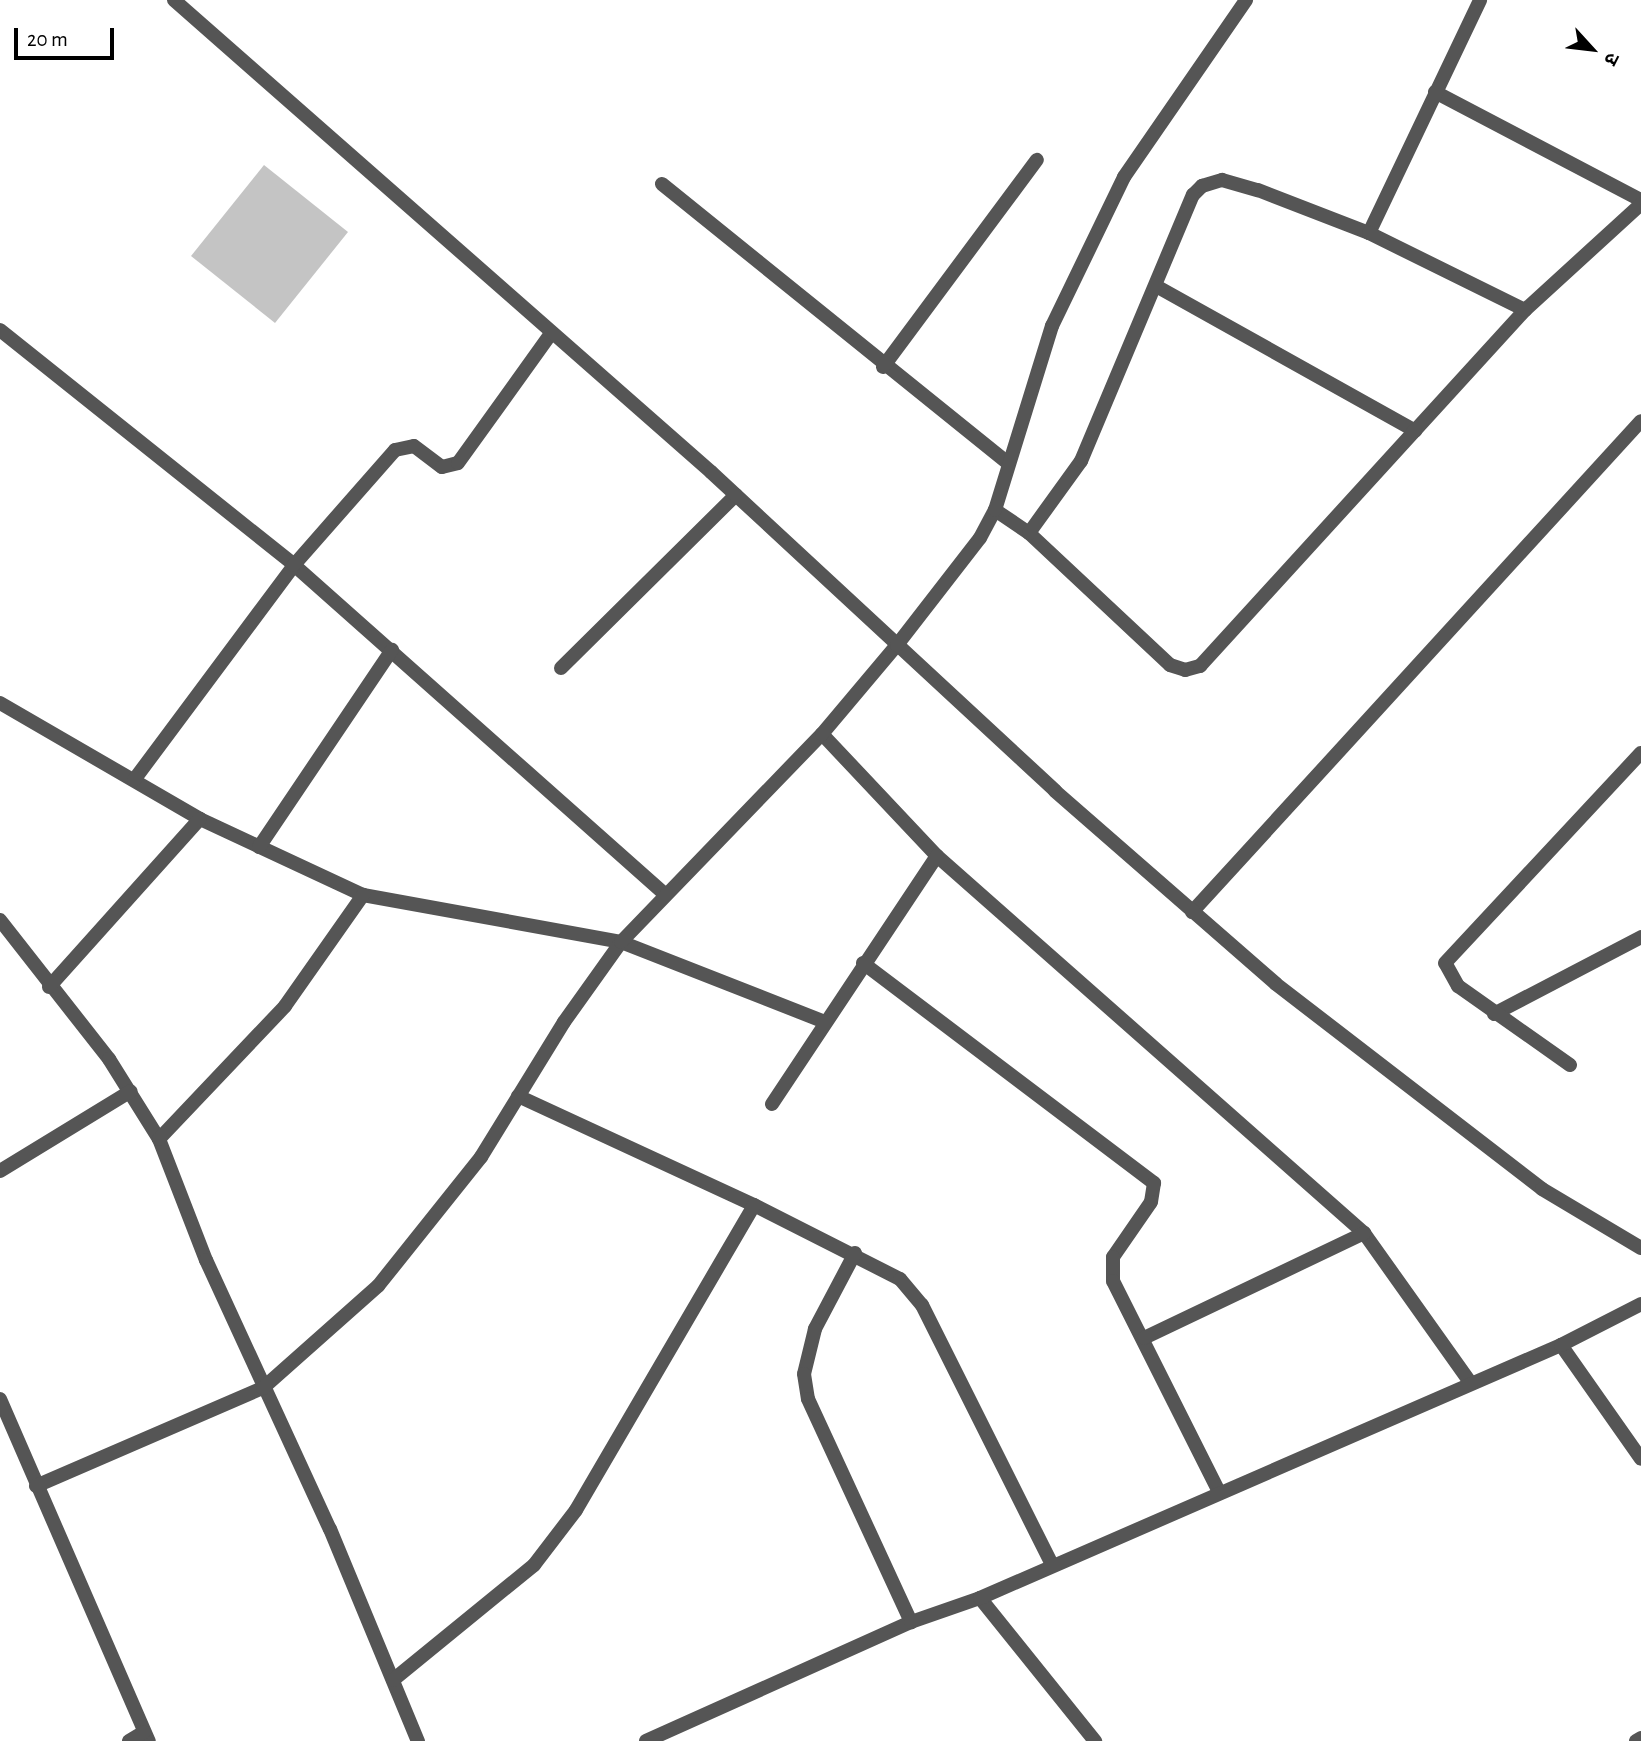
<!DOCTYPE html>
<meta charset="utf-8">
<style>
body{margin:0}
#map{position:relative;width:1641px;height:1741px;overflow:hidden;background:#fff;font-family:"Alegreya Sans","Noto Sans Devanagari",sans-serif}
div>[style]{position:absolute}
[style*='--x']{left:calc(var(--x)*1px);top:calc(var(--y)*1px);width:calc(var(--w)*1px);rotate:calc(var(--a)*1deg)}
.building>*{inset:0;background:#c4c4c4}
.minor>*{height:14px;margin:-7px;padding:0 7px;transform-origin:7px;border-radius:7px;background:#555}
.tertiary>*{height:14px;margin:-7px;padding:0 7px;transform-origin:7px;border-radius:7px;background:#555}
span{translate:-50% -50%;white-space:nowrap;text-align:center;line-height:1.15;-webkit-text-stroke:7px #fff;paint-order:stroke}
.north{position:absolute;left:1557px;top:14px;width:70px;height:70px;-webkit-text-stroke:5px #fff;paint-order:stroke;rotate:117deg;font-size:19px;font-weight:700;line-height:28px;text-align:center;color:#000}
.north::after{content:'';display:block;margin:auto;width:24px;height:32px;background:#000;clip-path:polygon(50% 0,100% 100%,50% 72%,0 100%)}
.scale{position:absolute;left:14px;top:28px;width:100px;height:32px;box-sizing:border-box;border:4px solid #000;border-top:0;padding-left:9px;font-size:21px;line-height:24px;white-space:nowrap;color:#000;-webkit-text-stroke:5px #fff;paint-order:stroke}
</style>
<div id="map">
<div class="building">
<i style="clip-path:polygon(264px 165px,348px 232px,275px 323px,191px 256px)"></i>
</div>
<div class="minor">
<i style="--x:1435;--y:92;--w:233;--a:27.7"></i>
<i style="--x:662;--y:184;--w:444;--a:38.9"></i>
<i style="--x:1369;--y:233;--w:258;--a:-64.5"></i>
<i style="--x:1156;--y:286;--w:297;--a:29.2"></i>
<i style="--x:0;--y:330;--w:376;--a:38.6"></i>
<i style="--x:294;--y:565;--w:496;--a:41.6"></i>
<i style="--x:883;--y:367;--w:258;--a:-53.4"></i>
<i style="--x:995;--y:510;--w:41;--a:34.1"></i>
<i style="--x:1029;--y:533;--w:193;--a:43.1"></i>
<i style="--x:1170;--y:665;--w:16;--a:18"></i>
<i style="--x:1185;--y:670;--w:16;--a:-15"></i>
<i style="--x:1200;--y:666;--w:482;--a:-47.6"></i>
<i style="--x:1525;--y:310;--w:157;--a:-42.4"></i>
<i style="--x:1029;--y:533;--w:89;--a:-54.2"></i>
<i style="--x:1081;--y:461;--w:289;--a:-67.2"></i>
<i style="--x:1193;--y:195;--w:13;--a:-45"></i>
<i style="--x:1202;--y:186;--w:21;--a:-17"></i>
<i style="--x:1222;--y:180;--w:37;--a:16"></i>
<i style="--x:1258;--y:190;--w:119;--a:21.2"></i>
<i style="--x:1369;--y:233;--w:174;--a:26.3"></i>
<i style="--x:561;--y:668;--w:246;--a:-44.7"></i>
<i style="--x:0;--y:703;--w:231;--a:30.1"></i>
<i style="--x:200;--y:819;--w:180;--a:25"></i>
<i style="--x:363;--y:895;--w:262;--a:10.3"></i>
<i style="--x:621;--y:942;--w:217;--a:21.4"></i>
<i style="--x:822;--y:734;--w:168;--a:46.7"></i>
<i style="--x:937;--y:856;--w:570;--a:41.44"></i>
<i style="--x:1364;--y:1233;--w:183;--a:54.6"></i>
<i style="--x:134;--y:780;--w:268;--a:-53.3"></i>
<i style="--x:294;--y:565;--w:153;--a:-48.7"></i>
<i style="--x:395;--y:450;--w:19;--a:-12"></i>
<i style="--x:414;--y:446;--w:35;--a:37"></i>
<i style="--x:442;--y:467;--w:16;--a:-14"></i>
<i style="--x:458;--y:463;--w:158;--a:-54.3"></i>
<i style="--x:259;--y:847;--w:238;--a:-56"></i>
<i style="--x:1192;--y:912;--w:665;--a:-47.56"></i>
<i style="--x:0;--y:920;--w:177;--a:51.9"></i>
<i style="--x:109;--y:1059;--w:94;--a:58"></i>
<i style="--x:159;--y:1139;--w:130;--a:68.8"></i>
<i style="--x:206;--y:1260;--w:296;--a:65.3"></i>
<i style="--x:330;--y:1529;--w:230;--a:67.5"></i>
<i style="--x:863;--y:963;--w:365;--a:37.1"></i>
<i style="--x:1154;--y:1183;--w:19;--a:99"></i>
<i style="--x:1151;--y:1202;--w:67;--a:124.6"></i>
<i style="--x:1113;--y:1257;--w:24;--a:90"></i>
<i style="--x:1113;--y:1281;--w:236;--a:63.3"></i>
<i style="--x:49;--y:987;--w:226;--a:-48.1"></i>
<i style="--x:1494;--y:1014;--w:166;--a:-27.6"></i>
<i style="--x:1570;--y:1065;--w:137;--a:-144.8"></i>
<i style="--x:1458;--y:986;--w:26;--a:-119"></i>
<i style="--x:1445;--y:963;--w:287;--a:-47"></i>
<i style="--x:518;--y:1096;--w:260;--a:24.8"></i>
<i style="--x:754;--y:1205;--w:164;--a:26.9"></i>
<i style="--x:900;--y:1279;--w:34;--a:50"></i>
<i style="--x:922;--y:1305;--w:291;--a:63.4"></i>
<i style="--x:772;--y:1104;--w:298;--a:-56.4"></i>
<i style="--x:159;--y:1139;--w:183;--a:-46.5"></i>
<i style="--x:285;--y:1006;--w:136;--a:-54.9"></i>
<i style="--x:0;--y:1171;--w:153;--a:-31.4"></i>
<i style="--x:855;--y:1253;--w:86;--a:117.8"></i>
<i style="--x:815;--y:1329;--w:46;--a:103.7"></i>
<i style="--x:804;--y:1374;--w:25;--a:81"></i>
<i style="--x:808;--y:1399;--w:246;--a:65.2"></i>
<i style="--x:1144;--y:1338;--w:244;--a:-25.5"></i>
<i style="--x:1561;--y:1345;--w:139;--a:54.9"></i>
<i style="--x:0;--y:1399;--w:373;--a:66.5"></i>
<i style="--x:36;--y:1486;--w:247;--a:-23.4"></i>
<i style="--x:263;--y:1388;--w:154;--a:-41.6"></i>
<i style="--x:378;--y:1286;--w:165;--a:-51.4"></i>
<i style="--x:481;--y:1157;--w:158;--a:-58.4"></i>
<i style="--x:564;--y:1022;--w:98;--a:-54.5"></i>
<i style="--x:621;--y:942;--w:289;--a:-46"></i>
<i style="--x:822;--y:734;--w:116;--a:-49.9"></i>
<i style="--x:980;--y:1598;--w:184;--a:51.2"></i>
<i style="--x:393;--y:1680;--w:182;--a:-39.2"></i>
<i style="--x:534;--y:1565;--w:69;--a:-52.6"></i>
<i style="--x:576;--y:1510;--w:353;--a:-59.7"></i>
<i style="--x:129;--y:1741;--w:17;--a:-31"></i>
<i style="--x:1636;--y:1741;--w:6;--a:-31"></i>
</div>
<div class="tertiary">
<i style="--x:174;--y:0;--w:715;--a:41.31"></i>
<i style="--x:711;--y:472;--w:469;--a:42.8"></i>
<i style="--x:1055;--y:791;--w:293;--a:41.1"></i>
<i style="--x:1276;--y:984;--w:336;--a:37.6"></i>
<i style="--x:1542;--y:1189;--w:115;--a:30.8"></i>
<i style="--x:897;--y:645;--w:135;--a:-52.2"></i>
<i style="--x:980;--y:538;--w:32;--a:-62"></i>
<i style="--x:995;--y:510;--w:193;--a:-72.8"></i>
<i style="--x:1052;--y:326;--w:165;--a:-64.2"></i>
<i style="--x:1124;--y:177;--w:215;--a:-55.4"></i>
<i style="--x:646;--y:1741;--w:290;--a:-24.2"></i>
<i style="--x:911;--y:1622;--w:73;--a:-19.2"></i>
<i style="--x:980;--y:1598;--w:634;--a:-23.53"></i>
<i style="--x:1561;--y:1345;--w:90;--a:-27.1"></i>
</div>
<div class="north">उ</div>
<div class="scale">20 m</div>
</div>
